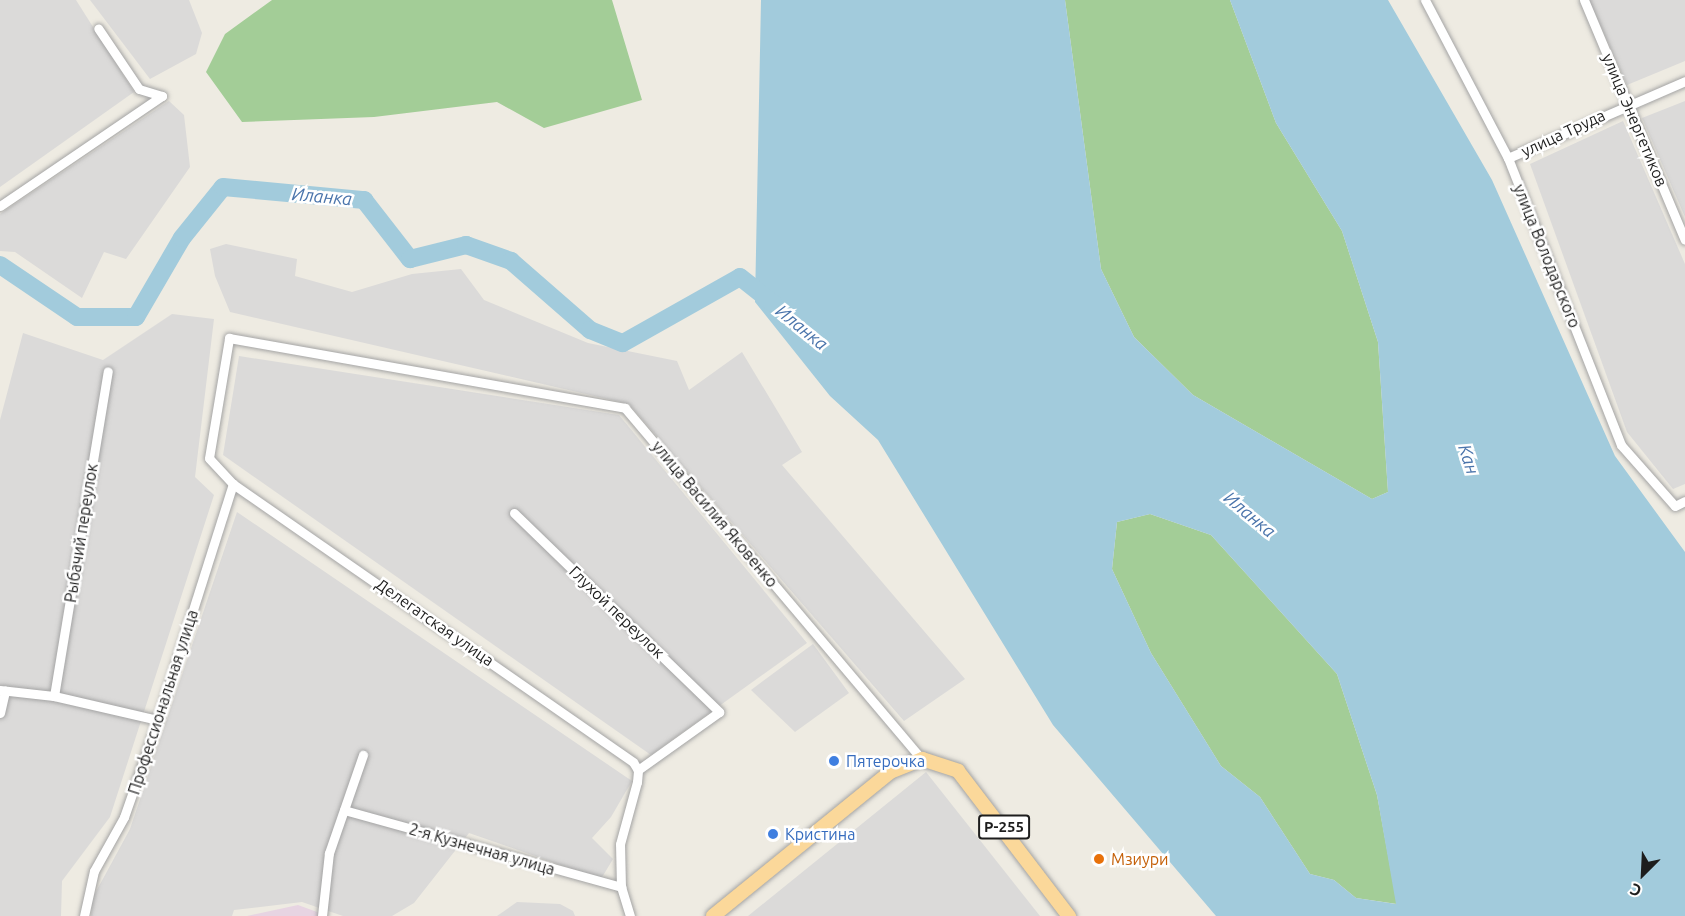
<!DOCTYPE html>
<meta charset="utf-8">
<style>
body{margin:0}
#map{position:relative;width:1685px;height:916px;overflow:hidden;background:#eeebe2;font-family:Ubuntu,sans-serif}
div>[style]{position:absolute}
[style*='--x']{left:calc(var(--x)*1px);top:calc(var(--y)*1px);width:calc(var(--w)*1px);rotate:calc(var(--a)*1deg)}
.residential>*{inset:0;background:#dbdad9}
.industrial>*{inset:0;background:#e7d4e2}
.forest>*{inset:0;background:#a3cd97}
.water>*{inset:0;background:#a2cbdc}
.river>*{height:18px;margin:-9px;padding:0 9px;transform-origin:9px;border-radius:9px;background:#a2cbdc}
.roads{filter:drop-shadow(0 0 2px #a4a4a4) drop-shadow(0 0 2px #a4a4a4)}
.minor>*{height:9px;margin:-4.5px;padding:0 4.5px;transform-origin:4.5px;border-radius:4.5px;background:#fff}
.primary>*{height:14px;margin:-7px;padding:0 7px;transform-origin:7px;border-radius:7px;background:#fbd89a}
.dots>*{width:16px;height:16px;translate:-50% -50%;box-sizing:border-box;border:3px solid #fff;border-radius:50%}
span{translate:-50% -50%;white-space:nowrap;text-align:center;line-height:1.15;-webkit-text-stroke:5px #fff;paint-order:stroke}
.shield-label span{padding:2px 4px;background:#fff;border:2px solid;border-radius:4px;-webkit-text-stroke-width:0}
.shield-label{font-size:15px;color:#1d1d1d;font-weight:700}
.street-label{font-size:16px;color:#1d1d1d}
.shop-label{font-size:16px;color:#366cbe}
.left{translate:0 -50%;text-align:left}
.food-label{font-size:16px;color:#c56008}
.water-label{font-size:18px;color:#4a74ab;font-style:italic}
.north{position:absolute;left:1613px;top:844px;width:60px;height:60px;-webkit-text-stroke:4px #fff;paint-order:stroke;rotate:204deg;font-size:16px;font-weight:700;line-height:24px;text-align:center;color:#1d1d1d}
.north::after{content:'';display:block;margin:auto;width:21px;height:27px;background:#1d1d1d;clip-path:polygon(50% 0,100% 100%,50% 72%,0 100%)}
</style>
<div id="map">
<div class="residential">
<i style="clip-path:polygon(0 0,76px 0,134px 92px,0 187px)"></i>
<i style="clip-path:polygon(90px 0,189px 0,202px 33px,196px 54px,150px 79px)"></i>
<i style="clip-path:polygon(1589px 0,1685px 0,1685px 61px,1627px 85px)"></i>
<i style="clip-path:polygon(169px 101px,184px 115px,190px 167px,126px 259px,104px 252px,82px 298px,15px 252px,0 251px,0 214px)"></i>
<i style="clip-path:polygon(1685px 101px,1685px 217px,1642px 118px)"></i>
<i style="clip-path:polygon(1623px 121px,1685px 264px,1685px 484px,1673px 489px,1627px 432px,1530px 164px)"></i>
<i style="clip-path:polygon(226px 244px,297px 259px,295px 276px,352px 292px,412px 274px,461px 269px,484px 300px,588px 343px,677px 361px,689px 390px,742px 352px,802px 452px,782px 465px,965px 679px,904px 721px,629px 404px,230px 312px,215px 276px,210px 249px)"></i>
<i style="clip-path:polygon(172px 314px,214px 319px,195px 477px,214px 495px,110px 817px,62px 881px,61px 916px,0 916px,0 420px,23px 333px,103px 360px)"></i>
<i style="clip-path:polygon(239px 356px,619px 415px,807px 643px,651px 755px,223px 455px)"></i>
<i style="clip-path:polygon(237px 512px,632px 781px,611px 817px,592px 838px,613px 859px,601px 879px,469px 833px,414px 903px,392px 916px,343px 916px,302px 902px,234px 910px,232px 916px,91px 916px,92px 899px,130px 829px)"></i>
<i style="clip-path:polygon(813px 644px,849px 693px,795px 732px,751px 690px)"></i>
<i style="clip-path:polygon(926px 772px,1040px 916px,748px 916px)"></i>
<i style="clip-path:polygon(517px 902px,560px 904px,573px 911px,575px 916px,497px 916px)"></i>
</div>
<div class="industrial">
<i style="clip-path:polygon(298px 905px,328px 916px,247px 916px)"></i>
</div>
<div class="forest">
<i style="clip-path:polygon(272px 0,612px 0,642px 100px,544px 128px,497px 102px,374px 117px,242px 122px,206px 72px,225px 34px)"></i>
<i style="clip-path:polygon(1065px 0,1230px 0,1276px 123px,1342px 231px,1378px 342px,1388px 492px,1372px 499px,1193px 395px,1134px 337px,1101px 269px)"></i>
<i style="clip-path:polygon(1150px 514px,1211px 535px,1337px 674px,1377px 795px,1397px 904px,1356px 898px,1334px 880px,1310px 874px,1260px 797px,1221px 766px,1151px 653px,1112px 569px,1117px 522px)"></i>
</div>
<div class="water">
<i style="clip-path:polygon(evenodd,761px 0,1065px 0,1101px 269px,1134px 337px,1193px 395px,1372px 499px,1388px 492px,1378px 342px,1342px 231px,1276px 123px,1230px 0,1388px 0,1492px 180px,1615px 456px,1685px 552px,1685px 916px,1216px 916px,1053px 725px,878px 440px,830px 396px,755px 302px,761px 0,1150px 514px,1211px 535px,1337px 674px,1377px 795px,1396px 904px,1356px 898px,1334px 880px,1310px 874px,1260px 797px,1221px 766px,1151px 653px,1112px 569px,1117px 522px,1150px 514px)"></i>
</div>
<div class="river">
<i style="--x:0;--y:265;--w:93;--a:34"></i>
<i style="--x:77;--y:317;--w:59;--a:0"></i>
<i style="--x:136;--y:317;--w:91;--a:-59.8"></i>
<i style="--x:182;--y:238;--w:65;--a:-51.2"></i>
<i style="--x:223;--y:187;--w:142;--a:5.3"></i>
<i style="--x:364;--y:200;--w:75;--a:52.1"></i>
<i style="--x:410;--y:259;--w:58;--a:-14"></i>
<i style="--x:466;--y:245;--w:48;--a:19.6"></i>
<i style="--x:511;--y:261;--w:105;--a:41.1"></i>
<i style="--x:590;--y:330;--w:35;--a:22"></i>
<i style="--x:623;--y:343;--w:134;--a:-29.4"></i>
<i style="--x:740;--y:277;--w:43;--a:38.5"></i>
</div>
<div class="roads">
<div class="minor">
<i style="--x:1425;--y:0;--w:178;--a:62.3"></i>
<i style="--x:1508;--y:158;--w:308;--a:68.5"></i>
<i style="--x:1621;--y:445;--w:81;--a:48.5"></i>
<i style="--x:1675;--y:506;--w:11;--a:-27"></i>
<i style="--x:1584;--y:0;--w:260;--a:67.2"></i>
<i style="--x:1508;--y:158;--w:193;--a:-23.5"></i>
<i style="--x:0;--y:206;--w:196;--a:-34.2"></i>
<i style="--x:162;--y:96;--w:24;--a:-163"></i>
<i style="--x:139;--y:89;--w:73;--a:-123.9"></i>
<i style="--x:514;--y:513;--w:286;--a:44.1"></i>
<i style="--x:719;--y:712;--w:100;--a:144.4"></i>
<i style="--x:0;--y:690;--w:54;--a:6.3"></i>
<i style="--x:54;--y:696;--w:107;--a:13"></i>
<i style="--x:54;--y:696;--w:329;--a:-80.6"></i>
<i style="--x:0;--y:713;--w:23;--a:-77"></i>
<i style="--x:344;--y:810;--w:288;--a:15.5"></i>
<i style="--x:84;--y:916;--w:46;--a:-77.5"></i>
<i style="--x:94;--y:871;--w:62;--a:-60.9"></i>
<i style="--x:124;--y:817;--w:103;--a:-70.7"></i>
<i style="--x:158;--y:720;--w:248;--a:-72.4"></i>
<i style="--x:322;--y:916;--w:63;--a:-83.7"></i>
<i style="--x:329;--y:853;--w:104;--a:-70.9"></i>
<i style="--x:630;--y:916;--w:30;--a:-107"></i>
<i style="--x:621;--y:887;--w:43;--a:-91.3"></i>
<i style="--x:620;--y:844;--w:64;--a:-74.7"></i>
<i style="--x:637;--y:782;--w:12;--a:-85"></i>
<i style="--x:638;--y:770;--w:9;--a:-122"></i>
<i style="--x:633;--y:762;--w:487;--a:-145.2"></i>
<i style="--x:233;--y:484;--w:35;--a:-133"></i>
<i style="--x:209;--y:458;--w:122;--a:-80.5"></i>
<i style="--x:229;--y:338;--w:402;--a:10"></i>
<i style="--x:625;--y:408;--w:460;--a:49.8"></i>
</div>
<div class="primary">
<i style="--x:713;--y:916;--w:228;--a:-39.1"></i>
<i style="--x:890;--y:772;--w:35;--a:-22"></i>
<i style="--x:922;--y:759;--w:38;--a:18"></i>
<i style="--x:958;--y:771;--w:183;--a:52.6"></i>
</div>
</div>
<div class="dots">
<i style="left:834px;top:761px;background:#3f7fe0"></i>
<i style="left:773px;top:834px;background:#3f7fe0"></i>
<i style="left:1099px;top:859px;background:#e8710a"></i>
</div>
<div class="shield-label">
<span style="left:1004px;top:827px">Р-255</span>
</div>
<div class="street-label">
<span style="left:1635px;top:120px;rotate:67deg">улица Энергетиков</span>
<span style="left:1563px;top:133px;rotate:-25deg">улица Труда</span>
<span style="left:1547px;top:256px;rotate:68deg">улица Володарского</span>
<span style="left:715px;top:514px;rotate:50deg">улица Василия Яковенко</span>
<span style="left:81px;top:533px;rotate:-81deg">Рыбачий переулок</span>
<span style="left:617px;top:612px;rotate:44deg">Глухой переулок</span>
<span style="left:435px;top:622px;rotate:35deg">Делегатская улица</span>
<span style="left:163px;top:702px;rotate:-72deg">Профессиональная улица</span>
<span style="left:482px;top:849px;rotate:16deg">2-я Кузнечная улица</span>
</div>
<div class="shop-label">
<span class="left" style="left:846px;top:761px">Пятерочка</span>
<span class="left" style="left:785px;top:834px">Кристина</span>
</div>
<div class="food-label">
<span class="left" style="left:1111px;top:859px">Мзиури</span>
</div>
<div class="water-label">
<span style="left:322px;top:196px;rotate:5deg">Иланка</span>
<span style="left:802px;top:327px;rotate:39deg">Иланка</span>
<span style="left:1469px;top:459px;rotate:72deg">Кан</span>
<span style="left:1250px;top:514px;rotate:40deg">Иланка</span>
</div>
<div class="north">С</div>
</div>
